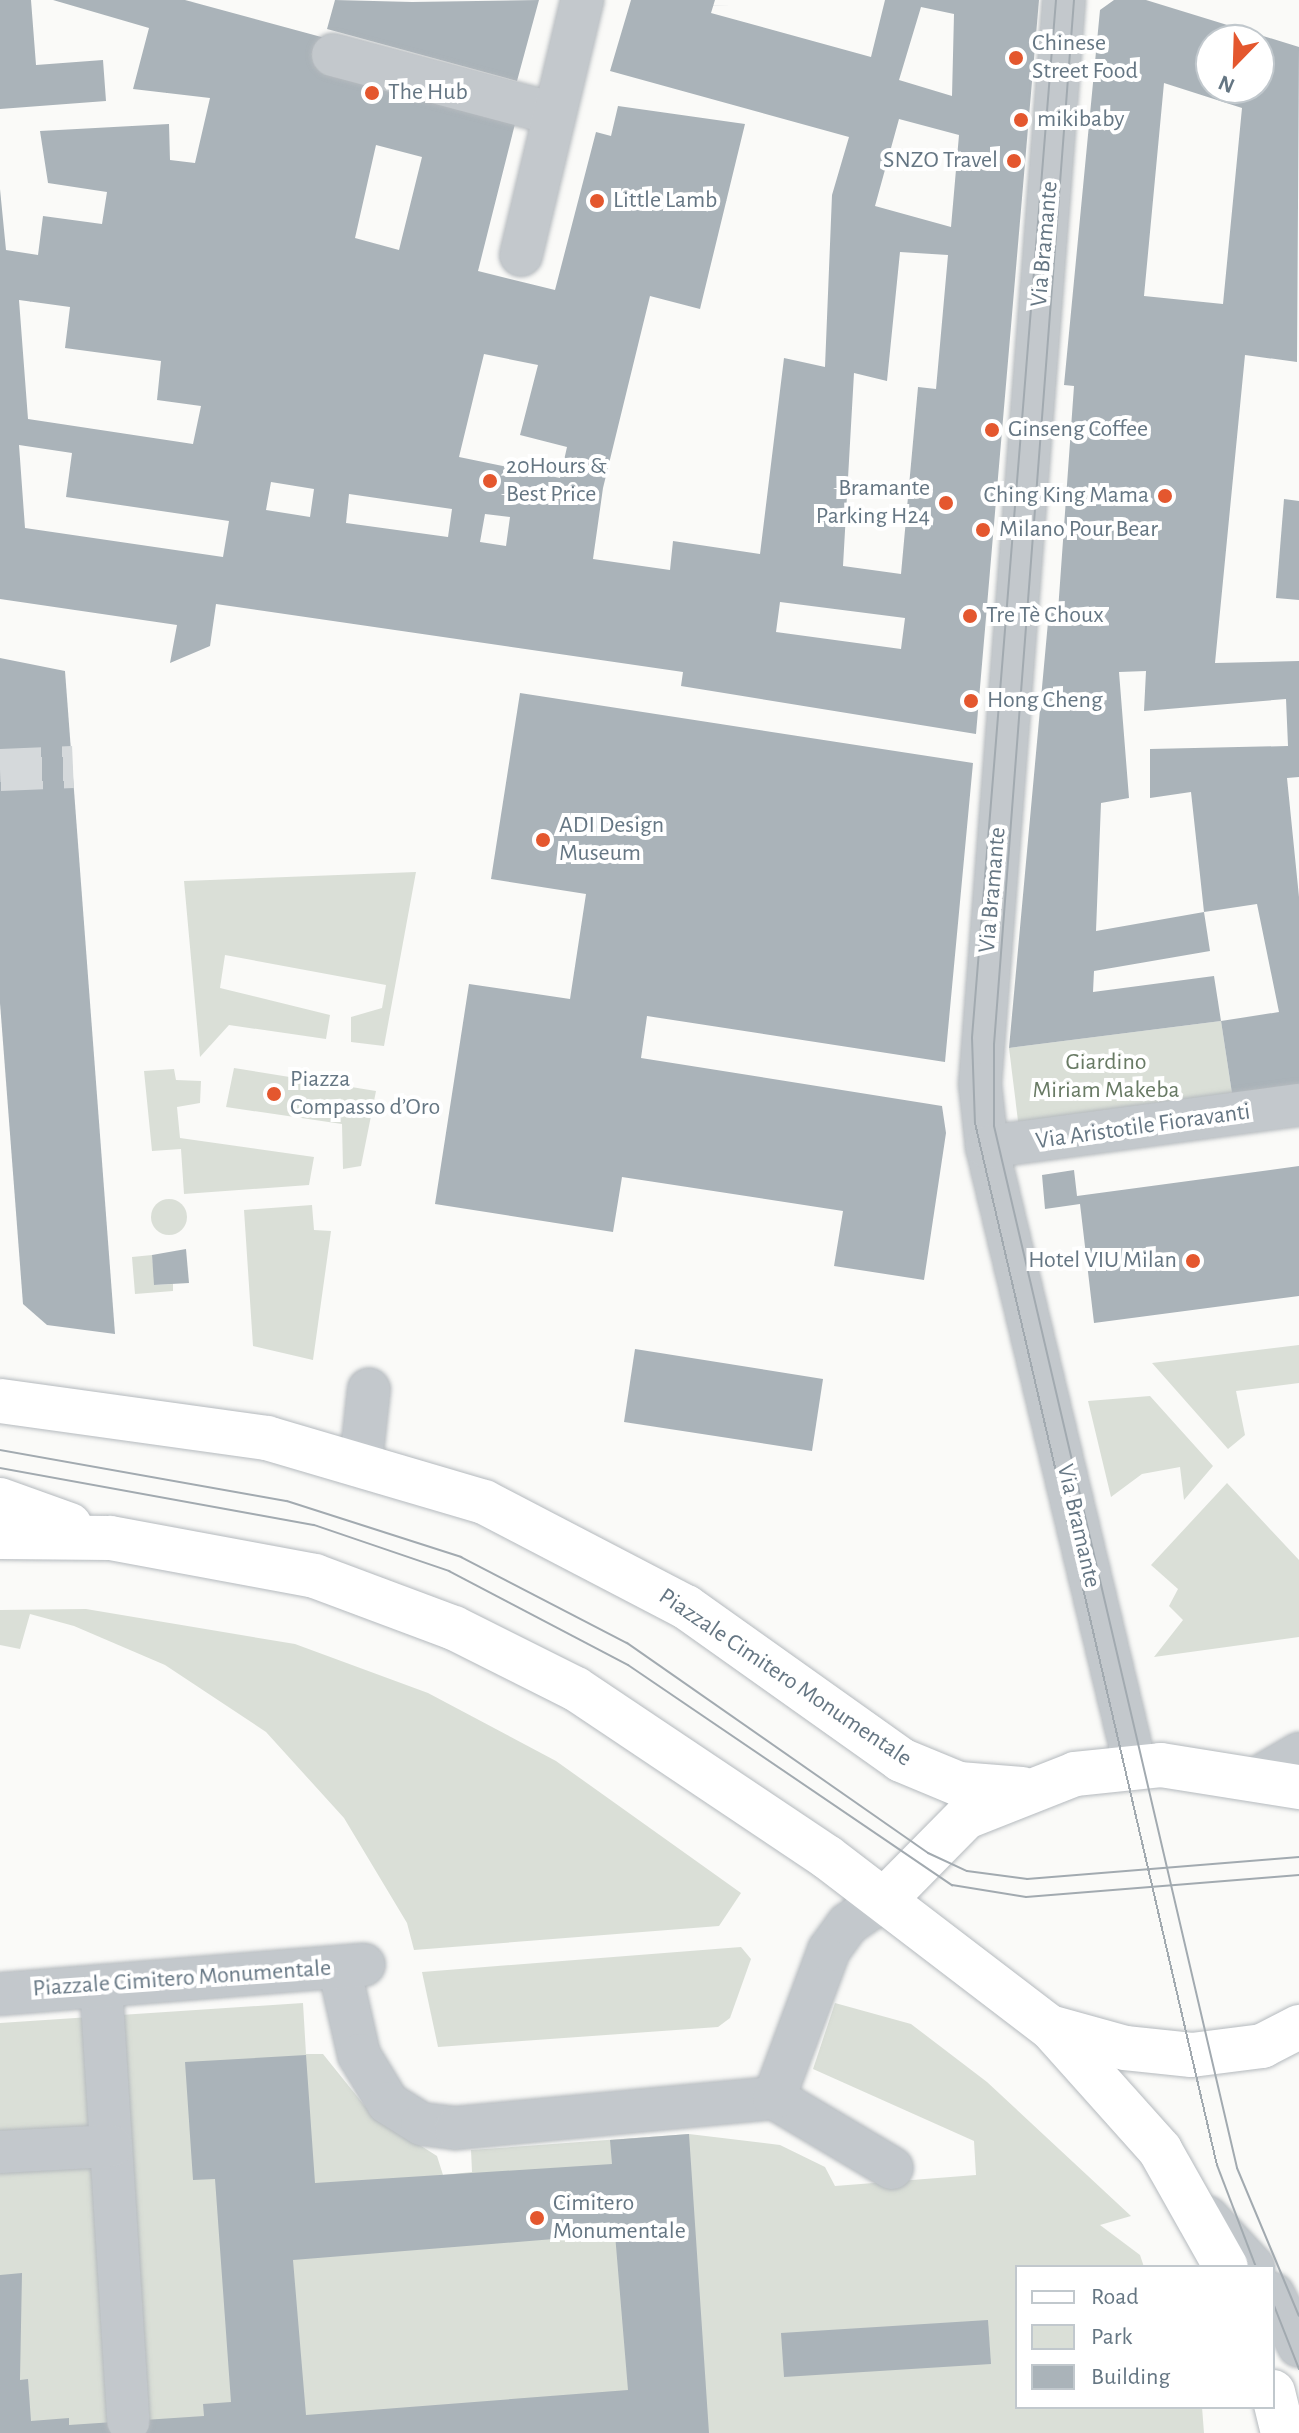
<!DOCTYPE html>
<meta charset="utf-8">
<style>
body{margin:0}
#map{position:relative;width:1299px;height:2433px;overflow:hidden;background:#fafaf8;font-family:"Alegreya Sans",sans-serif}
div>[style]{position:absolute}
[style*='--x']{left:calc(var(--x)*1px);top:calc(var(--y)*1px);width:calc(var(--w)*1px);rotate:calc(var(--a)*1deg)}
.green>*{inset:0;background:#dadfd7}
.round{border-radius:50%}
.building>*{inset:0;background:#aab3b9}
.minor-tunnel>*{height:42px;margin-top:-21px;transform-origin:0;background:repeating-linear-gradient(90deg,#d5d9db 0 42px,transparent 0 63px)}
.roads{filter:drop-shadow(0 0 2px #b5babe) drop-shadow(0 0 2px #b5babe)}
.minor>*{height:42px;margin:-21px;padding:0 21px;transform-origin:21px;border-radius:21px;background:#c3c8cc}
.major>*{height:44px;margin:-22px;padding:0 22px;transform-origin:22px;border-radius:22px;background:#fff}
.tram>*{height:2px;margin:-1px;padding:0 1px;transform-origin:1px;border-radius:1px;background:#a2aab0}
.dots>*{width:22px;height:22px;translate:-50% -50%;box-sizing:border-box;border:4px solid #fff;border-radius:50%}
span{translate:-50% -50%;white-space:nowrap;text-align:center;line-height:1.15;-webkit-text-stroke:8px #fff;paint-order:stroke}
.poi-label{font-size:24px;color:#657683}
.left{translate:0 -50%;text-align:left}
.right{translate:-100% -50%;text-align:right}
.street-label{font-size:24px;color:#657683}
.park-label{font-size:24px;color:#687a64}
.legend{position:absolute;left:1015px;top:2265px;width:260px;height:144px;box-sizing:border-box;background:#fff;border:2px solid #c1c8cd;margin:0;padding:10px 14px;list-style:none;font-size:24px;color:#657683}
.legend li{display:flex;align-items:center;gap:16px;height:40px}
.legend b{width:40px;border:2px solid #c1c8cd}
.north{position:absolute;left:1195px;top:24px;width:80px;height:80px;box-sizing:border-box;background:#fff;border:2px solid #c1c8cd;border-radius:50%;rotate:203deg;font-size:22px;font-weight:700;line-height:32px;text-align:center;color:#657683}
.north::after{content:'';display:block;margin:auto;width:28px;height:36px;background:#e4572e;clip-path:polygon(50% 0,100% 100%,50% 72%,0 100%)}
</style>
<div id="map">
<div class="green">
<i style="clip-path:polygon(416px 872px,384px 1046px,351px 1042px,351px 1017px,382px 1008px,386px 985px,225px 955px,220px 988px,330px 1015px,326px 1039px,229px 1025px,200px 1057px,184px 881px)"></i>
<i style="clip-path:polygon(1221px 1021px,1233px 1100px,1019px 1129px,1009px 1048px)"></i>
<i style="clip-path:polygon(234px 1068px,376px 1091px,361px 1166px,343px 1169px,342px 1124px,226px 1107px)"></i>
<i style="clip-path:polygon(174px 1069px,176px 1080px,201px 1081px,200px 1103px,177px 1107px,180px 1138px,314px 1157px,309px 1185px,184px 1194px,181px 1149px,152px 1151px,144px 1071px)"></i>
<i class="round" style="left:151px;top:1199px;width:36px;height:36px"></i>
<i style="clip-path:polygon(312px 1205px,314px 1230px,331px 1231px,313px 1360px,253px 1346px,244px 1210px)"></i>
<i style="clip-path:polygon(152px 1255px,155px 1285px,173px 1284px,173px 1291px,135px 1294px,132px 1257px)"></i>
<i style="clip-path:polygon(1299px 1345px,1299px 1383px,1236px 1391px,1245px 1435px,1228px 1449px,1152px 1363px)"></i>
<i style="clip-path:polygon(1150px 1396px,1213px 1466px,1184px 1500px,1180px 1467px,1142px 1474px,1111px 1497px,1088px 1401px)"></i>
<i style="clip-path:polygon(1227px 1483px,1299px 1560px,1299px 1637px,1154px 1657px,1183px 1620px,1169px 1606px,1178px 1589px,1151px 1565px)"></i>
<i style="clip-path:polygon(86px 1609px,295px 1644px,428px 1693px,556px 1761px,741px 1893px,719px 1926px,414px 1950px,407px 1923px,344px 1818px,266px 1732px,165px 1665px,74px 1626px,30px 1614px,20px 1649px,0 1645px,0 1610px)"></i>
<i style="clip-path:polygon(741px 1947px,751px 1959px,730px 2018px,718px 2027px,438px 2047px,422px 1972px)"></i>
<i style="clip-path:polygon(303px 2003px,306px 2054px,323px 2054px,372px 2115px,437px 2156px,443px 2175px,472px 2172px,471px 2150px,689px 2134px,780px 2145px,825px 2167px,835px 2186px,976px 2175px,974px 2141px,813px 2069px,835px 2003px,911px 2024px,987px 2082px,1131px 2216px,1100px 2225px,1140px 2255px,1144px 2267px,1017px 2267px,1017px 2407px,1202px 2407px,1204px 2433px,0 2433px,0 2023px)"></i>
</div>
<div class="building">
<i style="clip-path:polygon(0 0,31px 0,36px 65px,103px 60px,106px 101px,0 109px)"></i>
<i style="clip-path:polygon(evenodd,53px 0,185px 0,325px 38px,517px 116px,478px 271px,555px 290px,596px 132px,611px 136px,618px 106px,745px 124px,700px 309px,650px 296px,603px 488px,593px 559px,670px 570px,673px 541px,760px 554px,784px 358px,825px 367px,832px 195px,849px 137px,610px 71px,631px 0,715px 0,711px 13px,871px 57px,885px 0,1039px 0,976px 734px,681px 686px,683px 672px,216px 604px,210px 646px,170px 663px,177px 625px,0 599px,0 189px,6px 250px,38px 255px,43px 216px,102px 224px,107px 192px,48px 183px,40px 131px,169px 124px,170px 160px,195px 163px,210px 98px,133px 89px,149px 28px,53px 0,921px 7px,954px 14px,952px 96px,899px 80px,921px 7px,53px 0,899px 119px,959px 135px,951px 227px,875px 206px,899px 119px,53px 0,376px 145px,422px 157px,399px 250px,355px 238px,376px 145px,53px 0,900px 252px,948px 255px,936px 389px,918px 387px,901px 574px,843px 566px,854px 373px,887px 381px,900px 252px,53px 0,19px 300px,70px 307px,65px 348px,161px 361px,157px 400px,201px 406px,193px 444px,28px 419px,19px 300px,53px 0,484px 354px,538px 365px,520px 435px,567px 447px,560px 478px,459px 457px,484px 354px,53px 0,19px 445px,72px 453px,66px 497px,229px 521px,223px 557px,25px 528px,19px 445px,53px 0,271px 482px,314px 489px,310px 517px,266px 510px,271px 482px,53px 0,349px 494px,452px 509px,448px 537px,346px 523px,349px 494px,53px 0,485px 514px,510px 517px,506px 546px,480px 542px,485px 514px,53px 0,780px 602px,905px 618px,901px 649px,776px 632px,780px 602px)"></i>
<i style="clip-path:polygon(335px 0,412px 2px,539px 0,517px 81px,327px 29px)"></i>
<i style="clip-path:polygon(evenodd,1114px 0,1146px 0,1299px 47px,1297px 362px,1245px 355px,1215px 663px,1299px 661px,1299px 777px,1287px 778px,1299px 897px,1299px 1090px,1233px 1100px,1221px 1021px,1279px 1012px,1257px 904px,1204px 912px,1191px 792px,1150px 798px,1150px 749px,1288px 746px,1286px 699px,1144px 711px,1146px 671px,1119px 672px,1129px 798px,1101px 803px,1096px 931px,1204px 912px,1210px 951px,1094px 971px,1093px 992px,1214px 976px,1221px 1021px,1009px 1048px,1049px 611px,1058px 611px,1074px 386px,1064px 385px,1100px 10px,1114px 0,1211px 40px,1259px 40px,1259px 88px,1211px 88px,1211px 40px,1114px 0,1164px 83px,1242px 108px,1223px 304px,1144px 296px,1164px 83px)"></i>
<i style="clip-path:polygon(1284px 499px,1299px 501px,1299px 600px,1276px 598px)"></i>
<i style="clip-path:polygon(0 658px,65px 671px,115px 1334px,47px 1325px,23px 1304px,0 1003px)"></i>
<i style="clip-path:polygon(520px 693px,973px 763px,945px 1062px,647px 1016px,641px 1058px,942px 1106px,946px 1133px,924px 1280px,834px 1266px,843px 1211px,622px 1177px,613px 1232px,435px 1204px,469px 984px,570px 999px,586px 894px,491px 879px)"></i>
<i style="clip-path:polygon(1299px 1166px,1299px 1296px,1094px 1323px,1080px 1204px,1045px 1209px,1042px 1175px,1074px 1170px,1077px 1196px)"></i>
<i style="clip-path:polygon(186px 1249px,189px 1283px,154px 1285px,152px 1255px)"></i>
<i style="clip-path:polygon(635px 1349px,823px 1379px,812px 1451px,624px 1422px)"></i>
<i style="clip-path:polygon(evenodd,306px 2055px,315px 2183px,612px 2164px,610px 2140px,689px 2134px,709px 2433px,0 2433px,0 2275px,22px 2273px,20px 2380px,28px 2379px,31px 2421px,69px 2418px,69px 2425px,204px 2416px,203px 2404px,231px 2402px,215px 2179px,193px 2180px,185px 2062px,306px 2055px,615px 2234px,628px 2390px,306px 2415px,293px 2260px,615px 2234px)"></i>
<i style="clip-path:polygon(988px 2320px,991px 2364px,784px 2377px,781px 2333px)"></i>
</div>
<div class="minor-tunnel">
<i style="--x:0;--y:770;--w:73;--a:-2.4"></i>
</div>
<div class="roads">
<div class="minor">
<i style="--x:1064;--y:0;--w:1087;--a:94.43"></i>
<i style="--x:980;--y:1084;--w:63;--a:83.7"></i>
<i style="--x:987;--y:1147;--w:635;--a:76.53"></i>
<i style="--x:333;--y:55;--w:229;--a:14.9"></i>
<i style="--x:521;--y:255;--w:262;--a:-76.5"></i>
<i style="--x:987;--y:1147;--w:315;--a:-7.7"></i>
<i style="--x:361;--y:1461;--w:72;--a:-83.7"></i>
<i style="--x:1256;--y:1779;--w:50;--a:-30.2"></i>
<i style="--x:339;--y:1967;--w:90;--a:77.2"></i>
<i style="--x:359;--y:2055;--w:56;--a:58.9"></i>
<i style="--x:388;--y:2103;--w:40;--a:32"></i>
<i style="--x:422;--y:2124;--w:34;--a:7"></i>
<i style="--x:456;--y:2128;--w:319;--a:-5.4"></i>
<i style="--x:774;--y:2098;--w:137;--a:30.7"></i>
<i style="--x:101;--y:1986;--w:436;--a:86.4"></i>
<i style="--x:0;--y:1994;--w:365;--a:-4.6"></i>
<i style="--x:774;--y:2098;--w:158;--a:-69.6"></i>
<i style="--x:829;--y:1950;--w:32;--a:-54"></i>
<i style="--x:848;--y:1924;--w:46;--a:-34.4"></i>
<i style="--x:0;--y:2152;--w:111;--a:-3.1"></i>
<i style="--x:1207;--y:2217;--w:68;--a:47.4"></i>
<i style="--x:1273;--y:2294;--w:58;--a:63.4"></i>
</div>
<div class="major">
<i style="--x:0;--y:1401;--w:270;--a:7.9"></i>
<i style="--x:267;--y:1438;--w:226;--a:16.4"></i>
<i style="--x:484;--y:1502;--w:228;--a:27.5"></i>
<i style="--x:686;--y:1607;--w:264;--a:35.4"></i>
<i style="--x:901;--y:1760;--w:63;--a:22.5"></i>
<i style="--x:959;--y:1784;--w:63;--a:4.5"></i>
<i style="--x:0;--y:1500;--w:74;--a:19.7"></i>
<i style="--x:0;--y:1537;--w:110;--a:0.5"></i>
<i style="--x:110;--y:1538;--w:208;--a:10.5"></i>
<i style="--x:315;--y:1576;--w:148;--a:20.5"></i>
<i style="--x:454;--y:1628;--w:136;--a:26.6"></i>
<i style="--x:576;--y:1689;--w:302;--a:33.8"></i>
<i style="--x:827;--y:1857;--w:282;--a:37.4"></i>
<i style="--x:1051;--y:2028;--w:164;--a:48.2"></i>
<i style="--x:1160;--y:2150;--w:134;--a:60.6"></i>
<i style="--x:886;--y:1898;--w:114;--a:-45.4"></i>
<i style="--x:966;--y:1817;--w:117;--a:-21.5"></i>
<i style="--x:1075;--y:1774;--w:86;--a:-6"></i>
<i style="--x:1161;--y:1765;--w:140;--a:9.1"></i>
<i style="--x:1053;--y:2028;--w:75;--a:15.5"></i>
<i style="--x:1125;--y:2048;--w:67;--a:6"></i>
<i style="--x:1192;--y:2055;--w:71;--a:-7.3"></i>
<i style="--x:1262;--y:2046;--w:42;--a:-27.2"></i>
<i style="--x:1273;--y:2392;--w:42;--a:76.3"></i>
</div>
</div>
<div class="tram">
<i style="--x:1056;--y:0;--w:1041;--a:94.63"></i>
<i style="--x:972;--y:1038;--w:85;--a:88"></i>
<i style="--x:975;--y:1123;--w:1070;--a:76.93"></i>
<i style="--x:1217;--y:2165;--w:109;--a:69.1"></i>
<i style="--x:1074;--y:0;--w:1047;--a:94.38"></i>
<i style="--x:994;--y:1044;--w:82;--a:90"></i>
<i style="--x:994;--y:1126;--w:1070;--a:76.87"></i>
<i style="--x:1237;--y:2168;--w:160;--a:67.3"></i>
<i style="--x:0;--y:1450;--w:291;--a:10.1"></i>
<i style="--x:287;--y:1501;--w:183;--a:17.8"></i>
<i style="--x:461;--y:1557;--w:187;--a:27.4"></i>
<i style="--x:627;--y:1643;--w:367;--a:34.9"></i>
<i style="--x:928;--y:1853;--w:43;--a:24.8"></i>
<i style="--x:967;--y:1871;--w:61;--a:7.6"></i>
<i style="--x:1027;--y:1879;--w:273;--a:-4.6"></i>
<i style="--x:0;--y:1468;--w:319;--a:10.3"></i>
<i style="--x:314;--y:1525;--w:143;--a:18.8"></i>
<i style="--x:449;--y:1571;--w:202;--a:27.7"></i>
<i style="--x:628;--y:1665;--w:392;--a:34.2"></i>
<i style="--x:952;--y:1885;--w:75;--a:9.2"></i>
<i style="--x:1026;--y:1897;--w:274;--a:-4.6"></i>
<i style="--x:1273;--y:2303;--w:71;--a:68.5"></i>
</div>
<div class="dots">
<i style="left:1016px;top:58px;background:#e4572e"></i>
<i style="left:372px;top:93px;background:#e4572e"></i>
<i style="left:1021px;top:120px;background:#e4572e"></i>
<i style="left:1014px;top:161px;background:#e4572e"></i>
<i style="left:597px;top:201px;background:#e4572e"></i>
<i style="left:992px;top:430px;background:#e4572e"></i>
<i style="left:490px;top:481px;background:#e4572e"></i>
<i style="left:1165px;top:496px;background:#e4572e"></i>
<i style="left:946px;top:503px;background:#e4572e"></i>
<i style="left:983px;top:530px;background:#e4572e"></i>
<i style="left:970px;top:616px;background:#e4572e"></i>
<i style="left:971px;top:701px;background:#e4572e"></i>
<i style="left:543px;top:840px;background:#e4572e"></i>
<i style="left:274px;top:1094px;background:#e4572e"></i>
<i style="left:1193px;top:1261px;background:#e4572e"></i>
<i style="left:537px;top:2218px;background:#e4572e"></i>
</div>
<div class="poi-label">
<span class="left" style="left:1032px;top:58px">Chinese<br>Street Food</span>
<span class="left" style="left:388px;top:93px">The Hub</span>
<span class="left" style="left:1037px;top:120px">mikibaby</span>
<span class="right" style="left:998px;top:161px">SNZO Travel</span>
<span class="left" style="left:613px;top:201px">Little Lamb</span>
<span class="left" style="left:1008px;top:430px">Ginseng Coffee</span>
<span class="left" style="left:506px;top:481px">20Hours &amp;<br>Best Price</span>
<span class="right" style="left:930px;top:503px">Bramante<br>Parking H24</span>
<span class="right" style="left:1149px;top:496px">Ching King Mama</span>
<span class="left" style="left:999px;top:530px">Milano Pour Bear</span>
<span class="left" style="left:986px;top:616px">Tre Tè Choux</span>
<span class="left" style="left:987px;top:701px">Hong Cheng</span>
<span class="left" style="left:559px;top:840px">ADI Design<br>Museum</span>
<span class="left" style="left:290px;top:1094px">Piazza<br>Compasso d’Oro</span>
<span class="right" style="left:1177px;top:1261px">Hotel VIU Milan</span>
<span class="left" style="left:553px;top:2218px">Cimitero<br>Monumentale</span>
</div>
<div class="street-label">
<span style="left:1045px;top:244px;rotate:-85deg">Via Bramante</span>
<span style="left:993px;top:890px;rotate:-85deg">Via Bramante</span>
<span style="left:1143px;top:1127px;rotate:-8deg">Via Aristotile Fioravanti</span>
<span style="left:1078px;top:1526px;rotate:77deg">Via Bramante</span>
<span style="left:785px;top:1678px;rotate:34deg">Piazzale Cimitero Monumentale</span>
<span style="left:182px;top:1979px;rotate:-4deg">Piazzale Cimitero Monumentale</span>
</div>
<div class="park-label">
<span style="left:1106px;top:1077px">Giardino<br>Miriam Makeba</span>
</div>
<ul class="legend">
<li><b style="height:10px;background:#fff"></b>Road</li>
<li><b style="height:22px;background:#dadfd7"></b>Park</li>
<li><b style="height:22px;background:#aab3b9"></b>Building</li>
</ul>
<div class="north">N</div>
</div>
